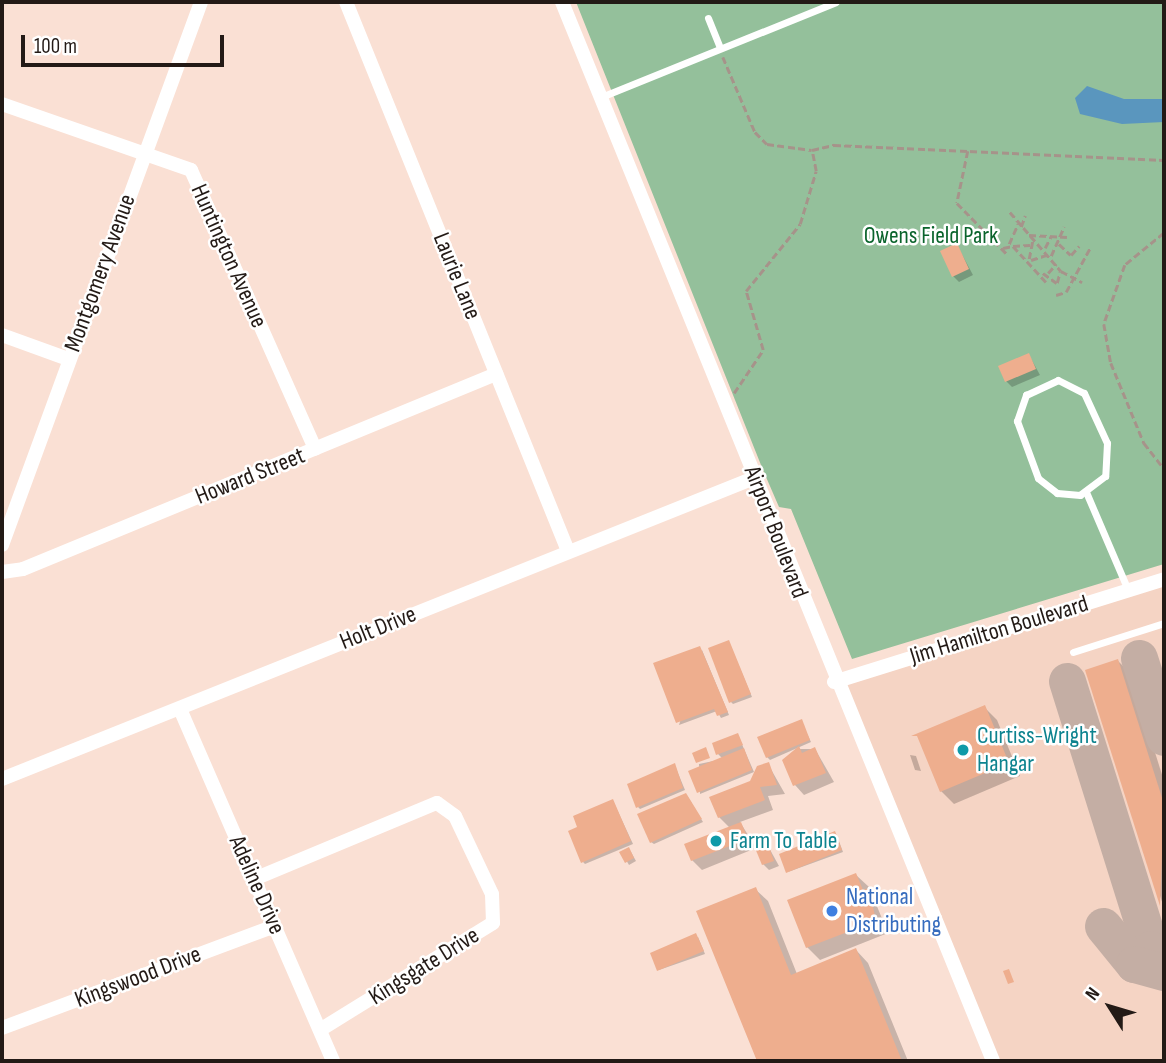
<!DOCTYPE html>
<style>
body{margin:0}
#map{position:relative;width:1166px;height:1063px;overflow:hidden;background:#fae0d4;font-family:"Sofia Sans Condensed",sans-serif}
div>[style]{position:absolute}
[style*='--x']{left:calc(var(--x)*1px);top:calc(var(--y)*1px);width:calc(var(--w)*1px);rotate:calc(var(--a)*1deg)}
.built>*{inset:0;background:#f5d4c4}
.green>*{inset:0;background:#94c09b}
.water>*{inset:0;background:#5a96be}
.shadow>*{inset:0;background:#0003}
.taxiway>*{height:37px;margin:-18.5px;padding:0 18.5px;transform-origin:18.5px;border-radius:18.5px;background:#c4aea4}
.building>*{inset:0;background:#eeae8e}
.path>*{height:2.5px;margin-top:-1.25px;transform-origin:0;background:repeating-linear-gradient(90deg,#a6938a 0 7px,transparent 0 10.5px)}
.lane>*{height:7px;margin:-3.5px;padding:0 3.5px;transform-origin:3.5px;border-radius:3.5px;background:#fff}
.street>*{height:14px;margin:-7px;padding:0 7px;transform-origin:7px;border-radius:7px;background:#fff}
.dots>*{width:19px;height:19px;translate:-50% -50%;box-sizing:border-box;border:4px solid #fff;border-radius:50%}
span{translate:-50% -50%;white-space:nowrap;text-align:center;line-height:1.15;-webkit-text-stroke:5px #fff;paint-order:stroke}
.park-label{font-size:24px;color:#0a642c}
.street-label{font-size:24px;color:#231a16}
.culture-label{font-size:24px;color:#0d838f}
.left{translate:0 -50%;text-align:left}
.shop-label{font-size:24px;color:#366cbe}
.frame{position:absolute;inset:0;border:4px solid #231a16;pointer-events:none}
.north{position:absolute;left:1075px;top:972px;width:70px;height:70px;-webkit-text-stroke:5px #fff;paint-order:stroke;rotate:307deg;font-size:19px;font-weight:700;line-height:28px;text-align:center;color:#231a16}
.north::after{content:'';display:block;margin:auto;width:24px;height:32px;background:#231a16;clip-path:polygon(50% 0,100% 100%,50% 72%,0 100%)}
.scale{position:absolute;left:21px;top:35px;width:203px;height:32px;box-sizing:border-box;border:4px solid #231a16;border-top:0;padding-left:9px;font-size:21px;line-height:24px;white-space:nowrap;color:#231a16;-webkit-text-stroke:5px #fff;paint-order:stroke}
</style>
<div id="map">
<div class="built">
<i style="clip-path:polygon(1164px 579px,1164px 1061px,993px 1061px,834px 682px)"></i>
</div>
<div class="green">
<i style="clip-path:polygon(576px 2px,1164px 2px,1164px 564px,852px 659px,791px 509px,779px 507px,763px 470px)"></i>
</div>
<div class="water">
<i style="clip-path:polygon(1087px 86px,1124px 99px,1164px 99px,1164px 122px,1122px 124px,1080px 114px,1075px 98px)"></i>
</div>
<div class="shadow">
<i style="clip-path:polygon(957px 245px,973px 275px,959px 282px,953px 276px)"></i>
<i style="clip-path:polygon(1029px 355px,1040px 375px,1012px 387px,1006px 381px)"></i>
<i style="clip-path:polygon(729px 642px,752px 697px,733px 704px,731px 702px)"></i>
<i style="clip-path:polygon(702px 650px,729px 715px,721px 718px,717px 711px,679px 725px)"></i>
<i style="clip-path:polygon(1118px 661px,1130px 673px,1164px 781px,1164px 908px,1087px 671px)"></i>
<i style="clip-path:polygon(984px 707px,997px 720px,1020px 776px,954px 804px,941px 791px)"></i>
<i style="clip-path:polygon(801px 721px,811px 742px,770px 760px,767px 757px)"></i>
<i style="clip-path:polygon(738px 735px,754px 772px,700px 794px,699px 764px,723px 759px,718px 754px)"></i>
<i style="clip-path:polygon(799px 749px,815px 749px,834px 782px,804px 795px,795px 785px)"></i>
<i style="clip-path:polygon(910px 755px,916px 756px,921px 771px,915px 770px)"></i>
<i style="clip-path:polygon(768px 764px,785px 794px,768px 796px,773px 810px,740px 822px,756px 848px,702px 870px,692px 860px,730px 828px,719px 817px)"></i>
<i style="clip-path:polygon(675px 766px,685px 790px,640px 809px,638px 807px)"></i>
<i style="clip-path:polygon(688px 797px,703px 822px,654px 844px,651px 842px)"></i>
<i style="clip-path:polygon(613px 801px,633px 844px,585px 864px,583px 862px)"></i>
<i style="clip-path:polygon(837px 836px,843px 852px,788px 872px)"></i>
<i style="clip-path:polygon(768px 846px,779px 866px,769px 870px,763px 864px)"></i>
<i style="clip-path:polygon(631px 852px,636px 861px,629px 865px,622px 853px)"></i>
<i style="clip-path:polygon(856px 875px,869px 887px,888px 933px,820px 960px,807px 947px)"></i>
<i style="clip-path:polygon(755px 889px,768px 901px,797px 974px,856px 950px,868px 963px,908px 1061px,759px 1061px,698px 912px)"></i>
<i style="clip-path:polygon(698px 937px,705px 954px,659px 970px,652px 954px)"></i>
</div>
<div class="taxiway">
<i style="--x:1139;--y:658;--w:83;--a:72.4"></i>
<i style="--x:1067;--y:681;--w:281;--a:72.6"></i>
<i style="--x:1151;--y:949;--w:19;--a:47"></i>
<i style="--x:1103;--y:926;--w:49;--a:50.8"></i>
<i style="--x:1134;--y:964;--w:31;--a:15"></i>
</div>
<div class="building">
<i style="clip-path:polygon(957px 243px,969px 269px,952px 277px,940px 251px)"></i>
<i style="clip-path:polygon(1029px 353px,1036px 369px,1005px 382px,998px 366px)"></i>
<i style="clip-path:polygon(729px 640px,751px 694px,729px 703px,708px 648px)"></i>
<i style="clip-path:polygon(700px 646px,728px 712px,717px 716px,714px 709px,676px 723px,653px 663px)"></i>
<i style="clip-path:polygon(1118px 659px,1164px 804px,1160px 906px,1085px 670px)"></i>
<i style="clip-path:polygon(985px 705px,1009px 763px,940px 792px,917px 736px,911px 736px)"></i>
<i style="clip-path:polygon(802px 719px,810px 740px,766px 758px,757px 737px)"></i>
<i style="clip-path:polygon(738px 733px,743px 745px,716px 755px,712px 743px)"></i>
<i style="clip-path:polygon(799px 746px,802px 753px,815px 747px,826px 773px,793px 786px,782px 760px)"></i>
<i style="clip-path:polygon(706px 747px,710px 758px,696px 763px,692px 753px)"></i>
<i style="clip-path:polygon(744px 748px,752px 770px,697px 793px,688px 771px)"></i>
<i style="clip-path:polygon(769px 762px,777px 785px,760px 787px,765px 800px,718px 818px,709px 797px,750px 781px,757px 766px)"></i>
<i style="clip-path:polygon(675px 763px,683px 788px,636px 808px,627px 784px)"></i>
<i style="clip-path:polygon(686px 793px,702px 819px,650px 843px,637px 814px)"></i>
<i style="clip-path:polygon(613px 799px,631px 841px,581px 863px,568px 831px,577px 827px,573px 816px)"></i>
<i style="clip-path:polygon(741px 822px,748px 839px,691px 861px,684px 844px)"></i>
<i style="clip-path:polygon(835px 831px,842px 850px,786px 873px,779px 854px)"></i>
<i style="clip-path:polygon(768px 844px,774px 861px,762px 865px,755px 848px)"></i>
<i style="clip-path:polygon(629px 847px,634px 858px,625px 863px,619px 852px)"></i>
<i style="clip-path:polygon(856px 873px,863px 890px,869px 888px,876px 921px,806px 948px,787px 900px)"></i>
<i style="clip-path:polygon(756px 887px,791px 975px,856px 948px,902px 1061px,757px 1061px,696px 911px)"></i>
<i style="clip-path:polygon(696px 933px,704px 951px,657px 971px,650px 953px)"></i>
<i style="clip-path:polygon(1009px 969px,1014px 982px,1008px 984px,1003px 971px)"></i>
</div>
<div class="path">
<i style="--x:723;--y:57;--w:82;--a:66.9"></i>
<i style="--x:755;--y:132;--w:17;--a:45"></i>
<i style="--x:767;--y:144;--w:45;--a:7.6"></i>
<i style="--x:968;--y:151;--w:53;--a:101.9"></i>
<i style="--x:957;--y:203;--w:71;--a:45.6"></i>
<i style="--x:1010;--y:212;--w:78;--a:49.2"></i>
<i style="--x:1061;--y:271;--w:24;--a:28"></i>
<i style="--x:1021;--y:227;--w:12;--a:-70"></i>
<i style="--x:1164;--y:233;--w:50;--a:140.6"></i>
<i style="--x:1125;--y:265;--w:63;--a:109.6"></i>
<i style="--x:1104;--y:324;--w:40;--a:80"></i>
<i style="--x:1111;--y:363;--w:87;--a:67.6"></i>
<i style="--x:1144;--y:443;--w:33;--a:52"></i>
<i style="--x:1029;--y:235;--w:38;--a:3"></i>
<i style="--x:1009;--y:244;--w:22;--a:-66"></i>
<i style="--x:1059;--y:244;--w:16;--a:43"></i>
<i style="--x:1071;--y:255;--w:12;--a:-48"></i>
<i style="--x:1013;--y:246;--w:17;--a:-3"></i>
<i style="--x:1003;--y:248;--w:10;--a:-11"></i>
<i style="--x:1013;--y:246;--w:49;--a:47.5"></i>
<i style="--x:1045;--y:248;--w:13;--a:-63"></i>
<i style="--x:1051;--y:256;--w:32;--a:-66"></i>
<i style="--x:1029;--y:259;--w:21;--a:-79"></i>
<i style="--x:1031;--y:260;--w:20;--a:-18"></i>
<i style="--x:1043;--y:273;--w:17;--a:36"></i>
<i style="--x:1057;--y:283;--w:11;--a:-75"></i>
<i style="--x:1048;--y:273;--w:12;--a:-48"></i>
<i style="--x:1056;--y:295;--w:10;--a:-17"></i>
<i style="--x:1066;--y:292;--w:50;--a:-61.4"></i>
<i style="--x:734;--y:393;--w:52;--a:-56"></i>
<i style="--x:763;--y:350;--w:61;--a:-106.1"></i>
<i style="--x:746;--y:291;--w:86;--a:-51.1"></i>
<i style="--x:800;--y:224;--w:55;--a:-73.2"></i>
<i style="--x:816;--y:171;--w:21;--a:-101"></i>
<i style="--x:812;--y:150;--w:23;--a:-13"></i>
<i style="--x:834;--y:145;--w:330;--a:2.6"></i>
</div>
<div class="lane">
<i style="--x:708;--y:18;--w:31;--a:68"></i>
<i style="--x:601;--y:97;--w:253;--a:-22"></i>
<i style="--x:1058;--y:380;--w:29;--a:27"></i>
<i style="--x:1084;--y:393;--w:55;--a:65.3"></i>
<i style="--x:1107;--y:443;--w:33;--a:93"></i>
<i style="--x:1105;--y:476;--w:31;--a:143"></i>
<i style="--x:1080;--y:495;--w:23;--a:-175"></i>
<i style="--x:1057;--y:493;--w:24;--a:-142"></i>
<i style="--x:1038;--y:478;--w:61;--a:-110.2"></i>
<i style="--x:1017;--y:421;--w:28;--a:-71"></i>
<i style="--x:1026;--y:395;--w:35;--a:-25"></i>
<i style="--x:1086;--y:492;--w:107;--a:66.8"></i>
<i style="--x:1073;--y:652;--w:96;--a:-17.7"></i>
</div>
<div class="street">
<i style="--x:346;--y:2;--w:592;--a:67.98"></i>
<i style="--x:562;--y:2;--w:1143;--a:67.85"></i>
<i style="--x:2;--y:104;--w:200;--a:19.2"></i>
<i style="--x:191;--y:170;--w:305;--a:66"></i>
<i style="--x:2;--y:335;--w:70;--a:20"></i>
<i style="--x:2;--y:545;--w:578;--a:-69.87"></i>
<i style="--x:2;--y:572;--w:21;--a:-8"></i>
<i style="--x:23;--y:569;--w:512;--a:-22.4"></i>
<i style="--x:834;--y:682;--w:346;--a:-17.3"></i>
<i style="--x:180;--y:709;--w:384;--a:66.5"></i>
<i style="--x:2;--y:779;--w:810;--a:-21.81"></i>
<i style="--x:254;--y:879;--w:198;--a:-22.6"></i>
<i style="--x:437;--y:803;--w:22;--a:36"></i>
<i style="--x:455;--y:816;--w:86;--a:64.6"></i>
<i style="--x:492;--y:894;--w:29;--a:88"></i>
<i style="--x:493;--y:923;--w:203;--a:148.3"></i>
<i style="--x:2;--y:1028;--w:291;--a:-20.5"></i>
</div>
<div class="dots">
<i style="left:963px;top:750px;background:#0f9aa8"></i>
<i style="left:716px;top:841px;background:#0f9aa8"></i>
<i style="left:832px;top:911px;background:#3f7fe0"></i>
</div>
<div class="park-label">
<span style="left:931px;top:236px">Owens Field Park</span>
</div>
<div class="street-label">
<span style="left:229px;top:256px;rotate:66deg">Huntington Avenue</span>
<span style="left:100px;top:273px;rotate:-70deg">Montgomery Avenue</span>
<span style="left:457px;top:276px;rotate:68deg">Laurie Lane</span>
<span style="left:250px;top:476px;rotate:-22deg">Howard Street</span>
<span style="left:776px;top:532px;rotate:69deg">Airport Boulevard</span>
<span style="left:378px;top:628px;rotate:-22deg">Holt Drive</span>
<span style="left:999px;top:630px;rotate:-17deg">Jim Hamilton Boulevard</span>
<span style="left:257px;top:885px;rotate:66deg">Adeline Drive</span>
<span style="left:424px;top:966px;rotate:-32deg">Kingsgate Drive</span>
<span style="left:138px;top:977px;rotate:-21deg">Kingswood Drive</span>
</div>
<div class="culture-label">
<span class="left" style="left:977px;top:750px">Curtiss-Wright<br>Hangar</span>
<span class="left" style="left:730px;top:841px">Farm To Table</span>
</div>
<div class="shop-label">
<span class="left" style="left:846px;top:911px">National<br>Distributing</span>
</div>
<div class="frame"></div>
<div class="north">N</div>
<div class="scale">100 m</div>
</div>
